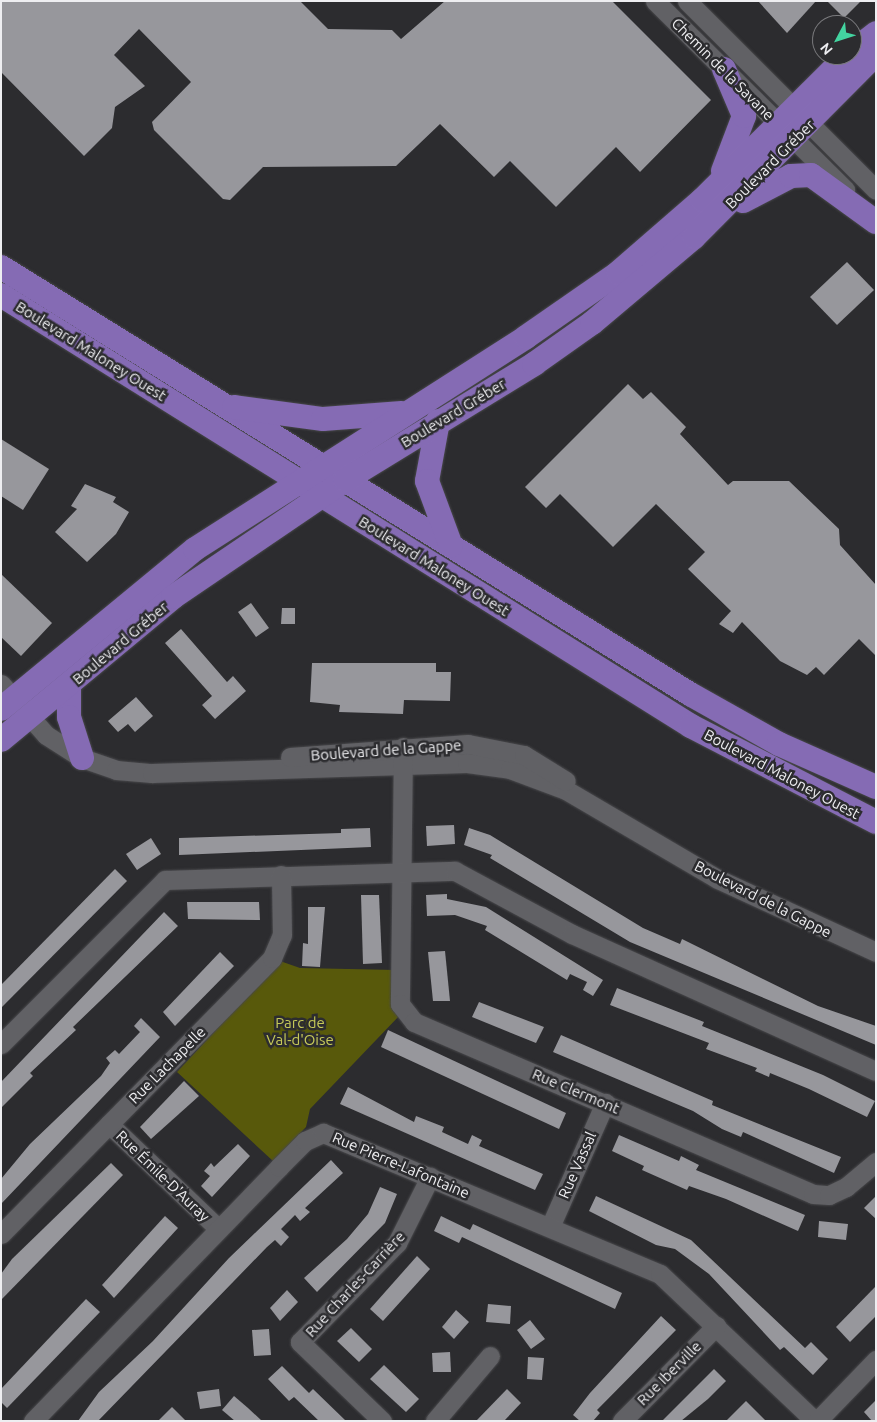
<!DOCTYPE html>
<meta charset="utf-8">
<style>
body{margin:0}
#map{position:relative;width:877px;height:1422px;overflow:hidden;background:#2c2c2f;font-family:Ubuntu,sans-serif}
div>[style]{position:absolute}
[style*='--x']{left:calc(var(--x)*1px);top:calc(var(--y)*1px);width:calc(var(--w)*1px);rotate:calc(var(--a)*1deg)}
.green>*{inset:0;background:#58590b}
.building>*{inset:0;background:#97979c}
.roads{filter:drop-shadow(0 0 1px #48484b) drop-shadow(0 0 1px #48484b)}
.minor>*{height:19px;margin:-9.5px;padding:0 9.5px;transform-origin:9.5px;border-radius:9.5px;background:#616165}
.major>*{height:24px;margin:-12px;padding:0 12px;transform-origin:12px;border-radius:12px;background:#856bb4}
span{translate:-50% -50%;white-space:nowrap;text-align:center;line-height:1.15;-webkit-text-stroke:5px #2c2c2f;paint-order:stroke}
.street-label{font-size:15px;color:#eeeef1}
.park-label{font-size:15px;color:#c6c959}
.frame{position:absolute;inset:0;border:2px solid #eeeef1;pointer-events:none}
.north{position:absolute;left:812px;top:15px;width:50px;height:50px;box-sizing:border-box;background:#2c2c2f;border:1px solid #7a7a7d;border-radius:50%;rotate:230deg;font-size:14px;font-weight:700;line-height:20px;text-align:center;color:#eeeef1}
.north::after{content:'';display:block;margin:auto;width:18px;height:22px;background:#43d4a0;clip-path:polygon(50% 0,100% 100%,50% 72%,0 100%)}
</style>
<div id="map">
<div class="green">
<i style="clip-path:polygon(280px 961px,300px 968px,396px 970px,400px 1015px,310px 1109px,306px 1127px,273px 1161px,177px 1072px)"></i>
</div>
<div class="building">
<i style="clip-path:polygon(1px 1px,300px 1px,328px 29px,392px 30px,401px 39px,445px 1px,612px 1px,711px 100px,640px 172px,616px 147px,556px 207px,510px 161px,494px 177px,440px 124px,396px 166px,263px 167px,230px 200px,223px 199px,154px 130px,152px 122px,191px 82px,139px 29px,114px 55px,145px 86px,115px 107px,112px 128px,84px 156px,1px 72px)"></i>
<i style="clip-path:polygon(758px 1px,816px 1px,787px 33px)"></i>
<i style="clip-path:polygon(827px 1px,861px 1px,844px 18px)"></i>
<i style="clip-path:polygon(847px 262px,874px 290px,837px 325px,810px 297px)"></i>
<i style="clip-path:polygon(628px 384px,643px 399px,651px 392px,686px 427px,680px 434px,728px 485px,733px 481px,789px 481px,839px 529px,840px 545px,876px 585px,876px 656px,859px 639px,824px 675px,816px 667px,807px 675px,780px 661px,742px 622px,733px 633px,719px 624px,731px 611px,688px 569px,705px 552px,656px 504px,613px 547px,560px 494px,546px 508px,525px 487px)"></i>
<i style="clip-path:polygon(1px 439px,49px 469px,23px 510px,1px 496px)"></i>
<i style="clip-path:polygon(85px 484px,116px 497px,113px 502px,129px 512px,116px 534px,87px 562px,55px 532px,77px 509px,71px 506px)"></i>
<i style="clip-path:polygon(1px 574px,52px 623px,21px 656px,1px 637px)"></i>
<i style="clip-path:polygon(251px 603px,269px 628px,256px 637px,238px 612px)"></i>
<i style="clip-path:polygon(282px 608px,295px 608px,295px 624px,281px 624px)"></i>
<i style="clip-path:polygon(181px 629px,227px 682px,233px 676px,246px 691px,215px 719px,202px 705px,212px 696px,165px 643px)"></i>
<i style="clip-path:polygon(312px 663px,436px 663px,436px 672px,451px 672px,450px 701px,404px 700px,403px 714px,339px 712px,340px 705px,310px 702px)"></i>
<i style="clip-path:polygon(136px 697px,153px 716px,135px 732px,128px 724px,118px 732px,108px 721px)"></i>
<i style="clip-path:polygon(454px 825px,455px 844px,427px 846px,426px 826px)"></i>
<i style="clip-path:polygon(370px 828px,371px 847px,179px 855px,179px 838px,341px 833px,341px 829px)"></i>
<i style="clip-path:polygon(469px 828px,490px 835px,643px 928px,680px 944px,682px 939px,818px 1006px,876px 1026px,876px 1045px,630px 942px,490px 858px,492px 855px,464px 845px)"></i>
<i style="clip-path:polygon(151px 838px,161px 854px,137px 870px,126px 854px)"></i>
<i style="clip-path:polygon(115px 869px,127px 881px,1px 1008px,1px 985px)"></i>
<i style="clip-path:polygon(447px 894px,447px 899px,486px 907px,603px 980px,593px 996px,583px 990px,587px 982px,570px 974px,567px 980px,485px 930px,487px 926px,455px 915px,427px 916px,426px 895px)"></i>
<i style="clip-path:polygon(361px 895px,379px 895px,382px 963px,363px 964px)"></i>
<i style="clip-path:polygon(187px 902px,259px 902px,260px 920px,188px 919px)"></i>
<i style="clip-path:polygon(308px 907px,325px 907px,320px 967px,302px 966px,303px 943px,308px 944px)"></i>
<i style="clip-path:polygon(164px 912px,178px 926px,73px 1027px,76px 1030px,30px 1073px,33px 1076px,1px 1108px,1px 1082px)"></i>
<i style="clip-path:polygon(445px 951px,450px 1001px,433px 1001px,428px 952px)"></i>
<i style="clip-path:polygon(220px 952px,234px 966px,175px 1026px,163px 1012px)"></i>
<i style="clip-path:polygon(617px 988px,704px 1022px,702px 1026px,823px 1075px,875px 1101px,867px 1117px,809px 1089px,770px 1073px,769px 1077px,755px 1071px,757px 1068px,706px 1049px,709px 1043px,610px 1005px)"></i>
<i style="clip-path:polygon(479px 1002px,544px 1027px,536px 1043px,472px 1017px)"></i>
<i style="clip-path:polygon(141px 1018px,160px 1037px,1px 1204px,1px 1179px,30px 1144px,101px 1076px,110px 1063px,106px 1058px,115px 1050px,119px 1054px,140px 1032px,134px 1026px)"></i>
<i style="clip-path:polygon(388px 1030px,566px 1113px,559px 1129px,381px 1047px)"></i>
<i style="clip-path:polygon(561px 1035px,713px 1101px,712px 1105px,841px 1157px,834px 1173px,743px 1132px,741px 1137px,722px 1129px,693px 1111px,553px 1052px)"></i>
<i style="clip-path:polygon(184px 1081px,199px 1096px,151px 1139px,140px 1127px)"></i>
<i style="clip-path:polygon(348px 1087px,414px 1122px,416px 1116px,444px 1127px,442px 1132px,468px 1144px,472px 1135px,482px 1140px,479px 1146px,543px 1174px,535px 1190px,340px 1104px)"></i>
<i style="clip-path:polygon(619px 1135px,679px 1161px,681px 1156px,699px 1165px,696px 1170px,805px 1215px,798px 1231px,726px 1199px,689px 1186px,687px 1190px,642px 1170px,644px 1166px,612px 1151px)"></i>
<i style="clip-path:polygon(238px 1144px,250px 1156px,212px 1197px,201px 1186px,210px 1176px,204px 1171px,211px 1163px,214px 1167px)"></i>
<i style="clip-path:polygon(331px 1160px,343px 1173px,305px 1208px,310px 1212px,300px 1221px,295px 1215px,281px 1229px,289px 1237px,281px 1246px,275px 1240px,267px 1247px,98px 1421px,78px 1421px,99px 1392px,153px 1341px,229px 1258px)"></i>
<i style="clip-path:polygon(111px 1163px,123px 1175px,1px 1300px,1px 1274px,12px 1259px)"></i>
<i style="clip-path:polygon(380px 1187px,397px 1194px,385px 1223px,317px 1292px,304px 1278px,347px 1239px,368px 1214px)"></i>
<i style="clip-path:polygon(596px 1196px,691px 1240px,805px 1348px,811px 1342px,828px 1359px,813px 1375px,784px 1347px,780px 1350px,709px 1274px,675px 1249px,656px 1245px,589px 1211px)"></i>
<i style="clip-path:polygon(876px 1196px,876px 1219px,864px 1208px)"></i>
<i style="clip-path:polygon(165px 1216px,178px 1228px,114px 1298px,102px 1285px)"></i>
<i style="clip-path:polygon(441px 1216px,470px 1230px,473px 1224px,622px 1293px,615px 1309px,462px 1237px,459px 1243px,434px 1231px)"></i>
<i style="clip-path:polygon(819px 1221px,848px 1224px,846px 1240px,818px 1237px)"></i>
<i style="clip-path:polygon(417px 1256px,430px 1269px,383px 1321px,370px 1309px)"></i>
<i style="clip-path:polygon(876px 1286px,876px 1316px,850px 1342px,836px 1327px)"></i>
<i style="clip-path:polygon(287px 1290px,298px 1302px,280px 1321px,270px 1308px)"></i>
<i style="clip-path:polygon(86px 1299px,100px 1312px,7px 1408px,1px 1402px,1px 1389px)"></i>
<i style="clip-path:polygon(488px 1304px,511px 1306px,510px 1324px,486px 1322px)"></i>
<i style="clip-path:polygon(456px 1310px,469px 1322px,454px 1339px,442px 1327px)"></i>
<i style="clip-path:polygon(661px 1316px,676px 1330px,597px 1410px,600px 1413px,593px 1421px,580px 1421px,573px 1415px,590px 1393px)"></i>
<i style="clip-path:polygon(530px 1320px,545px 1339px,531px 1349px,517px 1330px)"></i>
<i style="clip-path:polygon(351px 1328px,372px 1349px,359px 1362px,337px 1341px)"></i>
<i style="clip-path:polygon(269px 1329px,271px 1355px,254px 1356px,252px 1330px)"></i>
<i style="clip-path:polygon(450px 1352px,451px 1372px,433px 1372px,432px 1353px)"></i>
<i style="clip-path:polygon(528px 1357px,544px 1358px,542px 1380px,527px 1379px)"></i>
<i style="clip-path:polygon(384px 1365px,419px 1399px,406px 1412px,370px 1379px)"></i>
<i style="clip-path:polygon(282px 1366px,309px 1393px,313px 1389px,346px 1421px,319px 1421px,294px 1397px,289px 1401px,268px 1379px)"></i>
<i style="clip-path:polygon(714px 1369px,726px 1381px,708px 1399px,681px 1421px,662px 1421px)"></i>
<i style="clip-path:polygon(219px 1389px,221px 1406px,200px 1409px,197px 1392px)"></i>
<i style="clip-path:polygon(507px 1389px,521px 1403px,504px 1421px,476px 1421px)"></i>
<i style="clip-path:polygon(234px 1396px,248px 1408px,262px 1421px,235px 1421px,222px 1410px)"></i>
<i style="clip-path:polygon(876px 1400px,876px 1421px,872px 1421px,864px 1412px)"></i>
<i style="clip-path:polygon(746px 1401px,766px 1421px,726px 1421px)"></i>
<i style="clip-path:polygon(172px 1407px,186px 1421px,158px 1421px)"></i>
</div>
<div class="roads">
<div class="minor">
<i style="--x:655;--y:1;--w:268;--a:44.8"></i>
<i style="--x:687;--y:1;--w:267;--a:45"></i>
<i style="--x:1;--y:684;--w:68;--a:48.6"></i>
<i style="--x:46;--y:735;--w:43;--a:32.6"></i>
<i style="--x:82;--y:758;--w:36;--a:19"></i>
<i style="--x:116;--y:770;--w:36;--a:5"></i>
<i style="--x:152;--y:773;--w:315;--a:-1.8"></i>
<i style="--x:467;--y:763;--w:43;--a:7.9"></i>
<i style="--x:510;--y:769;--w:60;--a:20.6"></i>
<i style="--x:566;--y:790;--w:176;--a:30.4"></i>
<i style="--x:718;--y:879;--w:174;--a:24.8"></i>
<i style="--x:403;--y:747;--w:257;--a:90.7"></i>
<i style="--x:400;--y:1004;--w:23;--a:52"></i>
<i style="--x:414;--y:1022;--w:434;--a:23.3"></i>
<i style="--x:813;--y:1194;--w:16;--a:4"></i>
<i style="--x:829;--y:1195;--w:19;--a:-25"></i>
<i style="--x:846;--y:1187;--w:39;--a:-40"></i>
<i style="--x:290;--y:757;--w:178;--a:-4.2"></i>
<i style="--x:468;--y:744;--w:57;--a:11.1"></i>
<i style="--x:524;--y:755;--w:49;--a:31.8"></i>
<i style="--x:1;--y:1044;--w:232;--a:-45"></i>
<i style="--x:165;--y:880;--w:290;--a:-1.8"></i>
<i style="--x:455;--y:871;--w:133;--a:28.3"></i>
<i style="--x:572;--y:934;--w:333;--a:24.3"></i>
<i style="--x:109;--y:1124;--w:151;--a:43.7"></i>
<i style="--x:550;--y:1227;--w:136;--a:-66.1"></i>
<i style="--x:1;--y:1234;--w:387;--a:-45.5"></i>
<i style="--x:272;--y:958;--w:25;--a:-67"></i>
<i style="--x:282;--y:935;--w:60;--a:-91"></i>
<i style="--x:33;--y:1421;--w:354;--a:-45.9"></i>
<i style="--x:279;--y:1167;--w:37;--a:-45"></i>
<i style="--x:305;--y:1141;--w:20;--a:-24"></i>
<i style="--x:323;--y:1133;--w:365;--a:22.7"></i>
<i style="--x:660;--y:1274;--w:214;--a:43.5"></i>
<i style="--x:382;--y:1421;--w:114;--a:-136.1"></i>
<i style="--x:300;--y:1342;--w:139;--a:-45.6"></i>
<i style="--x:397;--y:1243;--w:74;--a:-63.4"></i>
<i style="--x:435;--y:1421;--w:85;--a:-49.8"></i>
<i style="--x:622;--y:1421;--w:134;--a:-45.3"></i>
<i style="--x:817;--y:1421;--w:85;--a:-46"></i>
</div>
<div class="major">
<i style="--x:852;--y:52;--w:31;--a:-38"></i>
<i style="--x:723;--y:171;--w:59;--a:-69.1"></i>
<i style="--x:744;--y:116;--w:51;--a:-113.1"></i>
<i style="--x:743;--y:201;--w:54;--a:-27.5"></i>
<i style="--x:791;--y:176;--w:20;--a:-3"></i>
<i style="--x:811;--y:175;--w:80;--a:35.9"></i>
<i style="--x:1;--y:267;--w:811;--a:31.79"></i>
<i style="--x:690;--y:694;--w:102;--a:29.3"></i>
<i style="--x:779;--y:744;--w:106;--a:23.9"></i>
<i style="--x:1;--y:295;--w:814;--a:31.99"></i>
<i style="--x:691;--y:726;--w:208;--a:27.4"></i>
<i style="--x:234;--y:407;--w:90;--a:7.7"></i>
<i style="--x:323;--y:419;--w:79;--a:-4.3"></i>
<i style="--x:438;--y:421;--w:61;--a:100.4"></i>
<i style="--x:427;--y:481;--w:69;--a:69.7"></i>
<i style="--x:69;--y:686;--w:31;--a:90"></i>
<i style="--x:69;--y:717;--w:43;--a:72.4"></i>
<i style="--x:1;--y:709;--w:251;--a:-39.5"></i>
<i style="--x:195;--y:549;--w:393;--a:-32.6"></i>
<i style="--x:526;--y:337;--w:112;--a:-34.8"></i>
<i style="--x:618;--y:273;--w:111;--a:-41"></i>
<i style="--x:702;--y:200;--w:206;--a:-44.8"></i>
<i style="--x:1;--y:740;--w:224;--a:-39.7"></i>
<i style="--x:173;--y:597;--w:208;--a:-34.2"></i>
<i style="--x:345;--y:480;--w:222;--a:-31.5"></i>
<i style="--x:534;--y:364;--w:71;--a:-35.3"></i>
<i style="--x:592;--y:323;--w:133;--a:-40.1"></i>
<i style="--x:694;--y:237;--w:258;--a:-45.2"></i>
</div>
</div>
<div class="street-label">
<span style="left:723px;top:69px;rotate:45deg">Chemin de la Savane</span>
<span style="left:770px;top:164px;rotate:-45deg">Boulevard Gréber</span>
<span style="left:91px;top:351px;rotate:32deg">Boulevard Maloney Ouest</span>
<span style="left:453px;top:413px;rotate:-31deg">Boulevard Gréber</span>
<span style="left:434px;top:566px;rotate:32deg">Boulevard Maloney Ouest</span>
<span style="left:120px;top:643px;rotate:-40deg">Boulevard Gréber</span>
<span style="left:386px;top:750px;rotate:-4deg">Boulevard de la Gappe</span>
<span style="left:782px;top:774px;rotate:28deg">Boulevard Maloney Ouest</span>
<span style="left:763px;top:899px;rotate:27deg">Boulevard de la Gappe</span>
<span style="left:167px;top:1065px;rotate:-45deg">Rue Lachapelle</span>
<span style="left:576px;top:1091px;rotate:23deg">Rue Clermont</span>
<span style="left:401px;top:1165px;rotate:23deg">Rue Pierre-Lafontaine</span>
<span style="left:577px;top:1165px;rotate:-66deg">Rue Vassal</span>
<span style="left:163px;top:1176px;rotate:44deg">Rue Émile-D'Auray</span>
<span style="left:355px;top:1284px;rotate:-47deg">Rue Charles-Carrière</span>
<span style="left:669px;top:1373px;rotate:-45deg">Rue Iberville</span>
</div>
<div class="park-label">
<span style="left:300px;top:1031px">Parc de<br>Val-d'Oise</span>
</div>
<div class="frame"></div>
<div class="north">N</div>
</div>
